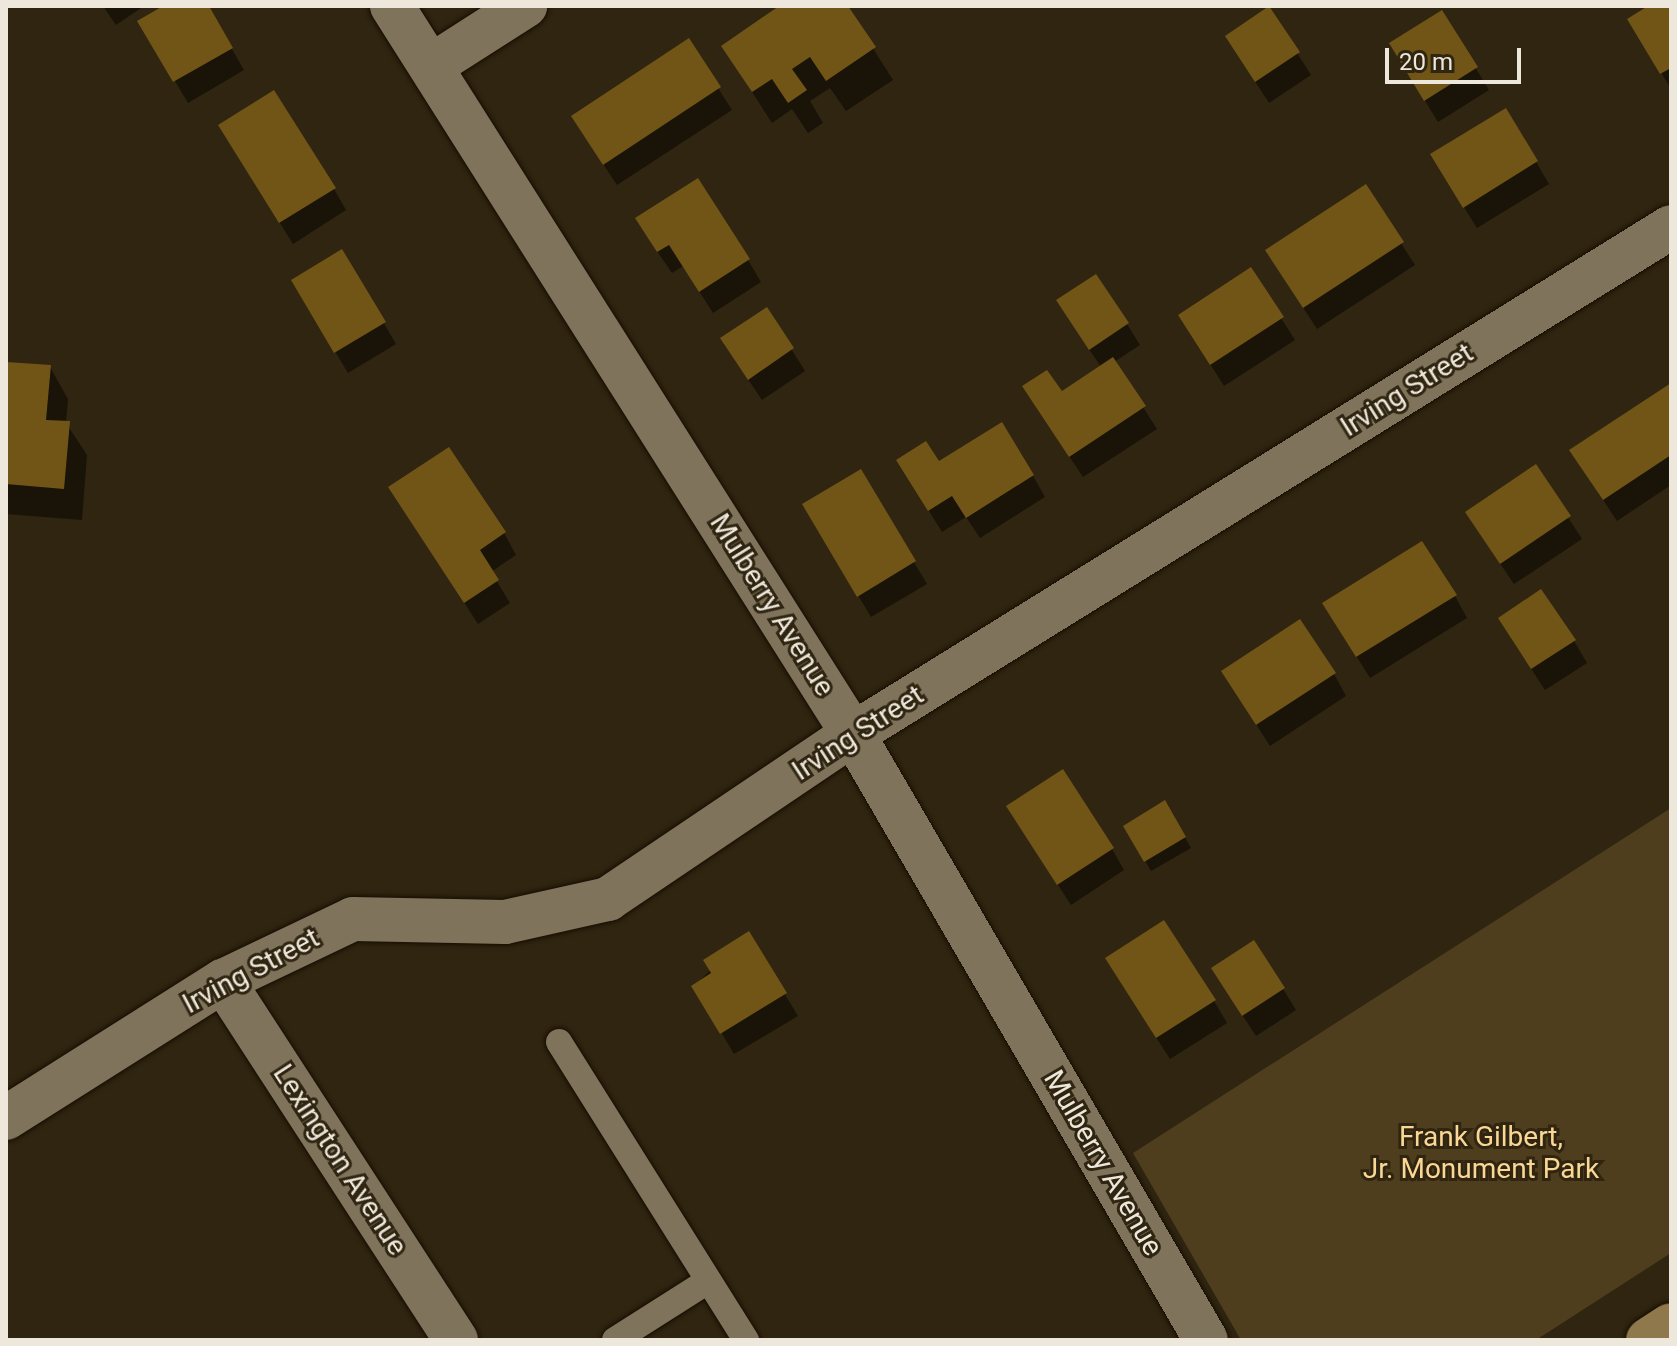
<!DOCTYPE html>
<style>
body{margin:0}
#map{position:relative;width:1677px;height:1346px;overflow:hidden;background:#2f2510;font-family:Roboto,sans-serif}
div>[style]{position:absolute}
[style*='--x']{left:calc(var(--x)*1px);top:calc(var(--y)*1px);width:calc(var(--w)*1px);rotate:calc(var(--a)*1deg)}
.green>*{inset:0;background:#4e3e1d}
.shadow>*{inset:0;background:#0007}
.building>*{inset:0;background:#715517}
.roads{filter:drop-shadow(0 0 2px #170d00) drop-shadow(0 0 2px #170d00)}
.service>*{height:26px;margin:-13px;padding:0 13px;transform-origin:13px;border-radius:13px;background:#7f735c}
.minor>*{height:44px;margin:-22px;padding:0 22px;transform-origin:22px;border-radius:22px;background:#7f735c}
.secondary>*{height:44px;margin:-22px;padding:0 22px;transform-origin:22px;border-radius:22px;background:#8f794c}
span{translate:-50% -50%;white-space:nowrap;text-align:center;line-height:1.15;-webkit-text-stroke:6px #2f2510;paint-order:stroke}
.street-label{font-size:28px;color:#eee7db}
.park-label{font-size:28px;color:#fad795}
.frame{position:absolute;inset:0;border:8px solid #eee7db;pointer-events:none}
.scale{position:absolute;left:1385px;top:48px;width:136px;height:36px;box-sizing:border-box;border:4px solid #eee7db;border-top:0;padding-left:10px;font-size:24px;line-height:28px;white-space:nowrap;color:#eee7db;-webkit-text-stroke:6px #2f2510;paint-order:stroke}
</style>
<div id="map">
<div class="green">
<i style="clip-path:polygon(1671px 808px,1671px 1253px,1536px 1340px,1241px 1340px,1133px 1153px)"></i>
</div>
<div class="shadow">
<i style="clip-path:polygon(103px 6px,144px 6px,116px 25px)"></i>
<i style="clip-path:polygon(167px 6px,207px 6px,244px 70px,188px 103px,140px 22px)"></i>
<i style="clip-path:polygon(783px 6px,846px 6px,893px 80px,846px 111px,830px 88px,810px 101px,823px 123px,808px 133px,792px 109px,772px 123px,723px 47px)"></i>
<i style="clip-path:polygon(1652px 6px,1671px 6px,1671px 89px,1642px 41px)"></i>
<i style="clip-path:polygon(1269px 9px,1311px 75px,1269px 103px,1240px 58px)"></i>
<i style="clip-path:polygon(1442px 13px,1489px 90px,1438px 122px,1404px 66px)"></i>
<i style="clip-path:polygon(688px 41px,732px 110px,617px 185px,586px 138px)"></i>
<i style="clip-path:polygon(1506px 111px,1549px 184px,1477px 228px,1445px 177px)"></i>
<i style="clip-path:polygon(233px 147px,334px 189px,346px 210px,293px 244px)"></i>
<i style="clip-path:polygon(1365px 187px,1415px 265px,1317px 329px,1280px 272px)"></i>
<i style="clip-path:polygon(650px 241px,748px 260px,761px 282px,713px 313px,683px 266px,672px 273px)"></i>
<i style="clip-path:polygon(342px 252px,396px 344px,348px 373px,293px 281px)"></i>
<i style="clip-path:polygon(1250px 270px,1295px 340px,1224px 386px,1193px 337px)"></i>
<i style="clip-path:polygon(766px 309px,805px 371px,762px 400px,735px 360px)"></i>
<i style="clip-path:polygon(1071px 322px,1127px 324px,1140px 345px,1114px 362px,1157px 429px,1083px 477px,1037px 408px,1101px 367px)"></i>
<i style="clip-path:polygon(6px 364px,50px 367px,68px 399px,66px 423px,87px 455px,82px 520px,6px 514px)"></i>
<i style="clip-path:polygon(1671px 386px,1671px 485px,1617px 521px,1585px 472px)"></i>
<i style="clip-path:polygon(939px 464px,1033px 476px,1045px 497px,980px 538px,966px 517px,942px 532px,911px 482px)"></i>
<i style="clip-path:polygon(1535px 467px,1582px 539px,1514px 584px,1480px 534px)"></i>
<i style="clip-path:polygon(860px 472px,927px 584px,871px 617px,804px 505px)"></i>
<i style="clip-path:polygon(390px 488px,504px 533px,516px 555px,491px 572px,510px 603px,478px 624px)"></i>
<i style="clip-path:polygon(1455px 596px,1467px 618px,1370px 678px,1337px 625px)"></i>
<i style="clip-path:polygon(1513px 641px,1574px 641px,1587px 663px,1545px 690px)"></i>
<i style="clip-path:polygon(1334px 674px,1346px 696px,1270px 746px,1236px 693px)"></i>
<i style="clip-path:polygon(1165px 803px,1191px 848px,1151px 871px,1125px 826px)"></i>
<i style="clip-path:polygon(1021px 828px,1112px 849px,1124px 870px,1071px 905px)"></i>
<i style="clip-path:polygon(748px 934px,798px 1016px,734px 1054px,694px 986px)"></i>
<i style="clip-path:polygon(1120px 981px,1214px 1001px,1227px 1023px,1170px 1059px)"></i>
<i style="clip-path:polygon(1283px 989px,1296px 1010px,1256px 1036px,1226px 990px)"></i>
</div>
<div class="building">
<i style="clip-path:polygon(163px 6px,209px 6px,233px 48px,173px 82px,137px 21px)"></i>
<i style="clip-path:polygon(779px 6px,848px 6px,876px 47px,826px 81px,810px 57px,792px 69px,807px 90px,788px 103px,772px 79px,752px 92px,721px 46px)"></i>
<i style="clip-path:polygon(1269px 6px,1300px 52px,1255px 82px,1225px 36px)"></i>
<i style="clip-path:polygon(1648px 6px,1671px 6px,1671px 68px,1660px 74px,1627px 19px)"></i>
<i style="clip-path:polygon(1442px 10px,1478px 67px,1424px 101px,1389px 43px)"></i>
<i style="clip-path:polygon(689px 38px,721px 87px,603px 165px,571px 116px)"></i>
<i style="clip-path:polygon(274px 90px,336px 188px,279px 223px,218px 125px)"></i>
<i style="clip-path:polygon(1506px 108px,1538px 161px,1463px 208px,1430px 154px)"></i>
<i style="clip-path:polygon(698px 178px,750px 259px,699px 292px,669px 245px,657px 252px,635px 218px)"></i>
<i style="clip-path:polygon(1366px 184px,1404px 242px,1303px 308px,1265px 250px)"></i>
<i style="clip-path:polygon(342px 249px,386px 322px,334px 353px,291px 280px)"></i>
<i style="clip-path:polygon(1251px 267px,1284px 317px,1210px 365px,1178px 315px)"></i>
<i style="clip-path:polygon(1096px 274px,1129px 323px,1089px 350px,1056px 300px)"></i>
<i style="clip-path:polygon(767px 307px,794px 348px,748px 380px,720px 338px)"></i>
<i style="clip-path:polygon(1113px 357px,1146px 406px,1069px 457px,1022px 386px,1047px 370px,1062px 391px)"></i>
<i style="clip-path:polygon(6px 362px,51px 365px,46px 420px,70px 421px,64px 489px,6px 484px)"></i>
<i style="clip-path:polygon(1671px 383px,1671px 455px,1603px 500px,1569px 450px)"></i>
<i style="clip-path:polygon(1002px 422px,1034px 475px,966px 518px,952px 496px,928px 511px,896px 460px,926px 441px,939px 461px)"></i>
<i style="clip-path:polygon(449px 447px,506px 532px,480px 550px,499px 580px,464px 603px,388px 487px)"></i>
<i style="clip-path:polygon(1536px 464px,1571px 516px,1500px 564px,1465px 512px)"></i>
<i style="clip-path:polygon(861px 469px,916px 561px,857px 597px,802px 504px)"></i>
<i style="clip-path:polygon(1422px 541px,1457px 595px,1356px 657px,1322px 603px)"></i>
<i style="clip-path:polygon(1541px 589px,1576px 640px,1531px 669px,1498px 618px)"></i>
<i style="clip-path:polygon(1300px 619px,1336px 673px,1256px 725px,1221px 671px)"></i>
<i style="clip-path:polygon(1063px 769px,1114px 848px,1057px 885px,1006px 806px)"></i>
<i style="clip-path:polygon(1165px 800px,1186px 837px,1144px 862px,1123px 826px)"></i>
<i style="clip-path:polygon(1164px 920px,1216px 1000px,1156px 1038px,1105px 958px)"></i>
<i style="clip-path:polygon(749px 931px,787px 993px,720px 1034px,691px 986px,711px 973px,703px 960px)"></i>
<i style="clip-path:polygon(1254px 940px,1285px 988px,1242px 1016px,1211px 968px)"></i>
</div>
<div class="roads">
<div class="service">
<i style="--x:559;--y:1042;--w:352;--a:57.9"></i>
<i style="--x:615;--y:1340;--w:110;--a:-32.4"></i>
</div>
<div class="minor">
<i style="--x:392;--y:6;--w:862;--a:57.66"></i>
<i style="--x:853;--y:734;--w:701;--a:59.78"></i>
<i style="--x:431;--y:66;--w:112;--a:-32.6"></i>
<i style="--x:223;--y:981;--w:428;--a:57"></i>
<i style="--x:6;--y:1118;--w:257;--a:-32.3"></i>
<i style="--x:223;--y:981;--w:144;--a:-25.5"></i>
<i style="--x:353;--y:919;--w:152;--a:1.1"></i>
<i style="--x:505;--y:922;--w:106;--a:-12.6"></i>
<i style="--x:608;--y:899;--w:295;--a:-34"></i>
<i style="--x:853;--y:734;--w:962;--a:-31.79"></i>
</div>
<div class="secondary">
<i style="--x:1648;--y:1340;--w:27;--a:-33"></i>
</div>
</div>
<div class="street-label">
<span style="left:1407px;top:390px;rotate:-32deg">Irving Street</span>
<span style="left:772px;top:605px;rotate:58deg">Mulberry Avenue</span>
<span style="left:858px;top:733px;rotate:-33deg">Irving Street</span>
<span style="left:251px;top:971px;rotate:-28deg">Irving Street</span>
<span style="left:340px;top:1160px;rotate:57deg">Lexington Avenue</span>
<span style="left:1103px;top:1163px;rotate:60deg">Mulberry Avenue</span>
</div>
<div class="park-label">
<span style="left:1481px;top:1153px">Frank Gilbert,<br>Jr. Monument Park</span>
</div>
<div class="frame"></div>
<div class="scale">20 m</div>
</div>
